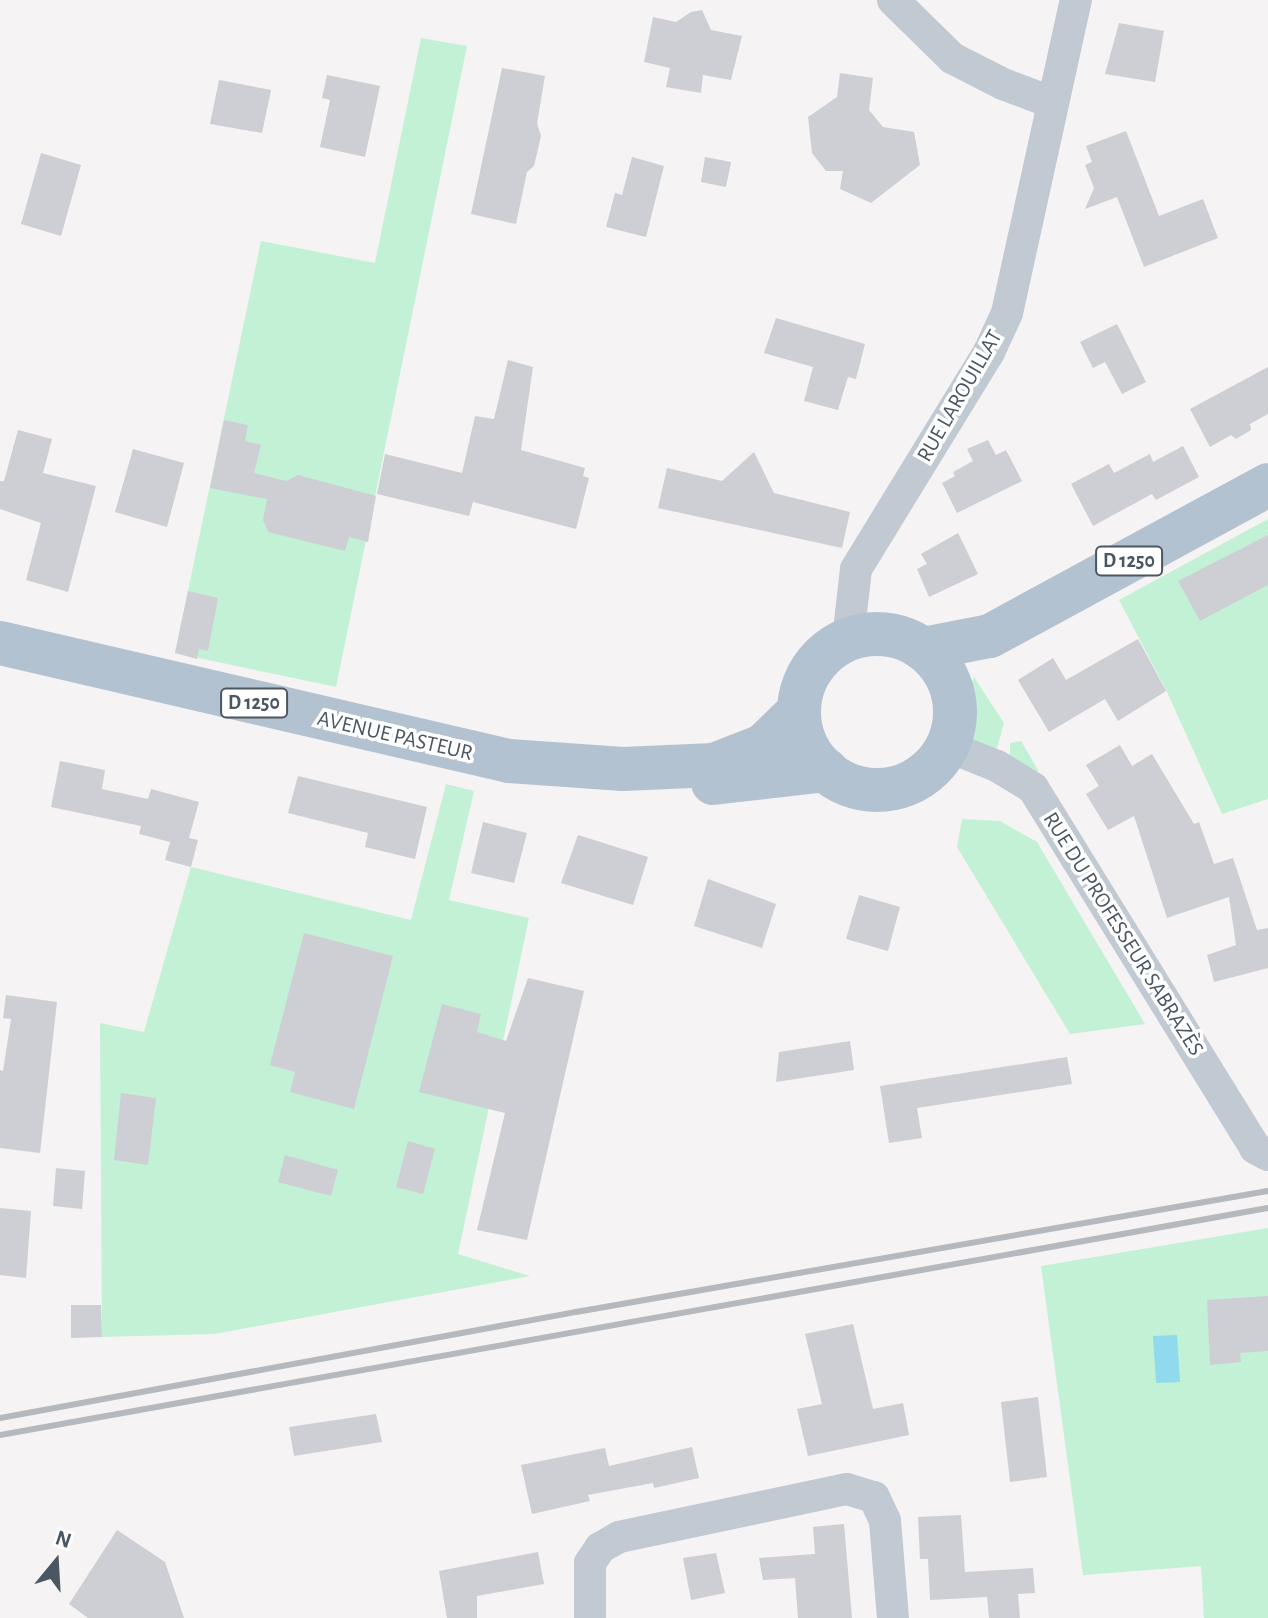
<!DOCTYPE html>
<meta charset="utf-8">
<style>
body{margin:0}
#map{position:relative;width:1268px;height:1618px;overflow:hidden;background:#f5f3f3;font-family:"Alegreya Sans",sans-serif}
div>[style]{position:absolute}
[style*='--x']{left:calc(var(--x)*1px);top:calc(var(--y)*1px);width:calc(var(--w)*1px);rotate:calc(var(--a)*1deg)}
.green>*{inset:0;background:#c3f1d5}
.water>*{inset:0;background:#90daee}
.building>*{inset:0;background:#cdcfd5}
.minor>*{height:32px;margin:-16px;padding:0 16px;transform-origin:16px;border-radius:16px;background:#c1cad2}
.primary>*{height:44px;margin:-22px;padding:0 22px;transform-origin:22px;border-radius:22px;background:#b3c2d1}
.primary>.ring{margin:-22px;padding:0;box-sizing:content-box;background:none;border:44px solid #b3c2d1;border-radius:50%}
.rail>*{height:6px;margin:-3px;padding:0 3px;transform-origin:3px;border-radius:3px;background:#b5b8bd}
span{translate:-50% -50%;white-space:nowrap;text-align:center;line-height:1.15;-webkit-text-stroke:7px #fff;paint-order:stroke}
.shield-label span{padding:2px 6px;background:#fff;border:2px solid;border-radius:6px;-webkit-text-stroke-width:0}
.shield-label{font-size:20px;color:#4a5661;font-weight:700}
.street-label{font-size:22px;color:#4a5661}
.north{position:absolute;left:16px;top:1522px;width:80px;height:80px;-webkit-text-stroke:6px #fff;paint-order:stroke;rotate:18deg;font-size:22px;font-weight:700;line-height:32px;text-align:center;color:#4a5661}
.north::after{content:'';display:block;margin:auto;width:28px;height:36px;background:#4a5661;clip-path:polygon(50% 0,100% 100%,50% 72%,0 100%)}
</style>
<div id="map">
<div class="green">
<i style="clip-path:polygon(421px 38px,467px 46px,336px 687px,175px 653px,261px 241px,375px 263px)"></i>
<i style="clip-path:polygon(1268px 519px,1268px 799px,1222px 814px,1167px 692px,1119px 600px)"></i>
<i style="clip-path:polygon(974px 677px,1004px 723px,997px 748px,987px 750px,967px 734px,967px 692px)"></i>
<i style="clip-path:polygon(1021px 741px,1038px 770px,1037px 779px,1010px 760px,1010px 743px)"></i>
<i style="clip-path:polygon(446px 784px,474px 791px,449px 900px,529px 918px,458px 1254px,530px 1276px,214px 1334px,102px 1337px,100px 1023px,144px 1032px,191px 867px,411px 920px)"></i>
<i style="clip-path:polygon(962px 819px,1000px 821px,1037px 842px,1145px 1024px,1070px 1034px,957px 847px)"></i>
<i style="clip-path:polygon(1268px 1228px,1268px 1618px,1204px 1618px,1201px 1566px,1083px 1575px,1041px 1266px)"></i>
</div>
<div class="water">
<i style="clip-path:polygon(1177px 1335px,1180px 1382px,1156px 1383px,1153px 1336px)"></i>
</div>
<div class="building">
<i style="clip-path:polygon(702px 10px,711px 30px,742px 36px,731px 80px,703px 75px,701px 93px,666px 87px,670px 68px,644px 62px,653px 17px,676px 22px,691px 12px)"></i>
<i style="clip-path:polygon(1119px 23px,1164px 31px,1155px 82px,1105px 74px)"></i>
<i style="clip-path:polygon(502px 68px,545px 76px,537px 123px,541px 136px,534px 166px,527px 172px,516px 224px,471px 214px)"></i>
<i style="clip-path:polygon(840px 73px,873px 78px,869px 110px,883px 127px,914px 132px,920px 165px,871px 203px,840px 189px,843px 171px,826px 171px,812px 153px,808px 117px,837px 97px)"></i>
<i style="clip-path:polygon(327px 75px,380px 86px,365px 157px,320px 147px,330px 100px,322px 98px)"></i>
<i style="clip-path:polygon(219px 80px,271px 90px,262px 133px,210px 124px)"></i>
<i style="clip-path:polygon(1126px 131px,1159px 216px,1203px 199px,1218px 238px,1144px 267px,1117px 197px,1085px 209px,1094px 188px,1085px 165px,1092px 162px,1086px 146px)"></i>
<i style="clip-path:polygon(41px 153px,81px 165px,61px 236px,21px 224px)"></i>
<i style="clip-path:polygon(632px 157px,664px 166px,646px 237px,606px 227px,615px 193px,622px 195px)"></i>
<i style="clip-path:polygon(705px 157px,731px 162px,726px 187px,701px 182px)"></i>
<i style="clip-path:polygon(776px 318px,865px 344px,856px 379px,848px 377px,838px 410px,804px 401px,813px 367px,764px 353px)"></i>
<i style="clip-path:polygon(1117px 324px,1146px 382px,1122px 394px,1105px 362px,1093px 368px,1080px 342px)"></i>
<i style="clip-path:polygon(508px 360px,533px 367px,521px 450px,585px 468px,583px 476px,589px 478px,576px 529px,473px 502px,469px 516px,377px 494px,385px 454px,462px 473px,475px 416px,494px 419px)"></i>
<i style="clip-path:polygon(1268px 367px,1268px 414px,1250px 424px,1251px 430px,1236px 439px,1231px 435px,1210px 447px,1190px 409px)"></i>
<i style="clip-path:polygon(224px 420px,248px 425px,245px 441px,261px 445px,254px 473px,286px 481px,298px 475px,376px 496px,368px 542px,349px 537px,345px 551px,268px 532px,263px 520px,267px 499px,210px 488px)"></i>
<i style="clip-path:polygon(18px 430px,52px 439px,43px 473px,96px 486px,68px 592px,26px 580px,41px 523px,0 509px,0 481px,4px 481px)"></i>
<i style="clip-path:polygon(988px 440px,996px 455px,1006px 450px,1022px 481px,957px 513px,942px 483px,955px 476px,953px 472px,973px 461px,967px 449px)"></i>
<i style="clip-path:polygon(1183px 446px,1199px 477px,1156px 500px,1152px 494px,1093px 526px,1071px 484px,1109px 464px,1114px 473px,1150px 454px,1153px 462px)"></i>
<i style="clip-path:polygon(133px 449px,184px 463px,167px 527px,115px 512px)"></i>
<i style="clip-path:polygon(754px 452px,774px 493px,850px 512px,842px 548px,658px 508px,667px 468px,722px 481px)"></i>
<i style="clip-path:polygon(958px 533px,978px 574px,929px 597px,917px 569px,927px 564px,921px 554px)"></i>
<i style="clip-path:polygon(1268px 535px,1268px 585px,1200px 621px,1178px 581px)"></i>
<i style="clip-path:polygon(188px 591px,218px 598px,208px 651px,199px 649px,197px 659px,175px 653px)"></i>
<i style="clip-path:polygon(1138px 639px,1166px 691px,1118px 721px,1105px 699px,1049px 732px,1018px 680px,1053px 658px,1066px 680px)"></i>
<i style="clip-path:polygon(1120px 745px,1132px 766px,1152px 754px,1194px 824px,1199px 822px,1214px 864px,1233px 858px,1257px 930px,1268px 928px,1268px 968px,1214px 982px,1207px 955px,1236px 945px,1229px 897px,1167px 918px,1134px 816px,1108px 830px,1086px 794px,1099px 786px,1086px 765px)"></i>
<i style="clip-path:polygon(60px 761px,105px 770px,102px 789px,148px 799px,151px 789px,199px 802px,189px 838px,198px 840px,191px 867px,165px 860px,170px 842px,139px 834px,141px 826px,51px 807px)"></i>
<i style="clip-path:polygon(298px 776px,427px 807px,415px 859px,365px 847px,368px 833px,288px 813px)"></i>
<i style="clip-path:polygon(483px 822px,527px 833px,514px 883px,471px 873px)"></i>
<i style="clip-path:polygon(578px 835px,648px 857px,633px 905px,561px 883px)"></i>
<i style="clip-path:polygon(708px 879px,776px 904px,762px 948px,694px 926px)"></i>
<i style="clip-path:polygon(859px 895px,900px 907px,888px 951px,846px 939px)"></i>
<i style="clip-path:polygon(304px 933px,393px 956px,354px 1109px,290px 1092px,295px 1072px,270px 1065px)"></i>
<i style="clip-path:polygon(528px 978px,584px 991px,527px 1240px,477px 1230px,505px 1113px,419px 1092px,442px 1004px,481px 1014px,477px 1032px,506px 1041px)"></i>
<i style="clip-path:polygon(6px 995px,57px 1002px,40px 1153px,0 1148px,0 1070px,3px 1071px,11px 1019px,3px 1018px)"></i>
<i style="clip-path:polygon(850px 1041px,854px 1070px,776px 1082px,779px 1052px)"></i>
<i style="clip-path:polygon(1067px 1057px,1072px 1084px,917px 1108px,922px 1138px,889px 1143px,880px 1086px)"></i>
<i style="clip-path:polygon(121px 1093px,156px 1098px,148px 1165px,114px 1160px)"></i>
<i style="clip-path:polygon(408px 1141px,435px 1149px,423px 1194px,396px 1187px)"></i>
<i style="clip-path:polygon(285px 1155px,338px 1170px,331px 1196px,278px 1182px)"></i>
<i style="clip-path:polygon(56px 1168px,85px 1171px,82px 1209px,53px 1206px)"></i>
<i style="clip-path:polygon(0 1208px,31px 1211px,26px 1278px,0 1275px)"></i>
<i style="clip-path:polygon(1268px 1296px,1268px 1351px,1240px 1353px,1241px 1362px,1210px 1365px,1207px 1300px)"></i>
<i style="clip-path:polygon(71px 1305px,101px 1305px,102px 1337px,71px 1338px)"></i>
<i style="clip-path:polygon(853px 1324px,873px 1409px,903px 1403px,909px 1435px,808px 1456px,797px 1409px,822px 1404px,805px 1334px)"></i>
<i style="clip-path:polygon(1038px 1397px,1047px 1477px,1010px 1482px,1001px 1402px)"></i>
<i style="clip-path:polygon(376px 1414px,382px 1442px,294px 1456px,289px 1427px)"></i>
<i style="clip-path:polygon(692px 1447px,699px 1478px,654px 1488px,653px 1483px,588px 1495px,590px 1501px,532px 1514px,521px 1465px,605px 1448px,609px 1466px)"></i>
<i style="clip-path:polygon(961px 1515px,965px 1572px,1033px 1568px,1035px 1593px,1018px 1594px,1020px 1618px,989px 1618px,987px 1597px,930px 1600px,928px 1559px,920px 1559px,918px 1517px)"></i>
<i style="clip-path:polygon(844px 1524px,852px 1618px,798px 1618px,795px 1578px,763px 1580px,759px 1558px,815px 1554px,813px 1527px)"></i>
<i style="clip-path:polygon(117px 1530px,165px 1562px,184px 1618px,88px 1618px,69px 1604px)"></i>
<i style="clip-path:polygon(538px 1552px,544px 1584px,477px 1596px,477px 1618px,447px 1618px,439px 1571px)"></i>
<i style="clip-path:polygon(716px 1553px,725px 1593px,691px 1600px,683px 1558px)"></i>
</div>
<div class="minor">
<i style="--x:893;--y:0;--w:83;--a:44.5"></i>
<i style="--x:952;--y:58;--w:57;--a:27"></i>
<i style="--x:1003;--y:84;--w:53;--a:20.8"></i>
<i style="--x:848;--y:639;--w:70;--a:-83.5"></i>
<i style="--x:856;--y:569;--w:255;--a:-58.5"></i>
<i style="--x:989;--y:352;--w:43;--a:-65.2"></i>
<i style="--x:1007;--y:313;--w:321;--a:-77.6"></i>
<i style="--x:947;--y:746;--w:54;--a:21.8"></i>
<i style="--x:997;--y:766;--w:42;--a:31.4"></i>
<i style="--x:1033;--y:788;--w:423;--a:58.3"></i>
<i style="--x:1255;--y:1148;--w:15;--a:28"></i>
<i style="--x:590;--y:1618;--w:55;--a:-90"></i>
<i style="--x:590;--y:1563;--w:18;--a:-56"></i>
<i style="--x:600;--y:1548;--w:22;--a:-30"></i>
<i style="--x:619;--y:1537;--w:233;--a:-11.9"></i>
<i style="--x:847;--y:1489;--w:28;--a:17"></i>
<i style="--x:874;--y:1497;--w:26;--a:65"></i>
<i style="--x:885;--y:1521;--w:97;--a:85.3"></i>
</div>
<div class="primary">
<i class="ring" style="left:799px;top:634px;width:112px;height:112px"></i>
<i style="--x:0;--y:643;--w:522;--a:13.05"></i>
<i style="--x:509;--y:761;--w:114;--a:4"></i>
<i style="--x:623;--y:769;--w:91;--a:-2.5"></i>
<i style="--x:714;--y:765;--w:53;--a:-21.2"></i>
<i style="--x:763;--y:746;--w:49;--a:-44.2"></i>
<i style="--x:923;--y:649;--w:68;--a:-11"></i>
<i style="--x:990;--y:636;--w:316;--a:-28.5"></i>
<i style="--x:713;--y:783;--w:114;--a:-6.6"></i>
</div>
<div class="rail">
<i style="--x:0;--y:1418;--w:586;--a:-10.43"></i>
<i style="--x:576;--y:1312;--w:702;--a:-9.92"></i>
<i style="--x:0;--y:1435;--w:1288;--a:-10.15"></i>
</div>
<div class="shield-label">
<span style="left:1129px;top:561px">D 1250</span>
<span style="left:254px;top:703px">D 1250</span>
</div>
<div class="street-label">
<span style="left:960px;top:396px;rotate:-60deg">RUE LAROUILLAT</span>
<span style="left:395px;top:736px;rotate:13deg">AVENUE PASTEUR</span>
<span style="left:1123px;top:934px;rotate:58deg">RUE DU PROFESSEUR SABRAZÈS</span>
</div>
<div class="north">N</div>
</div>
